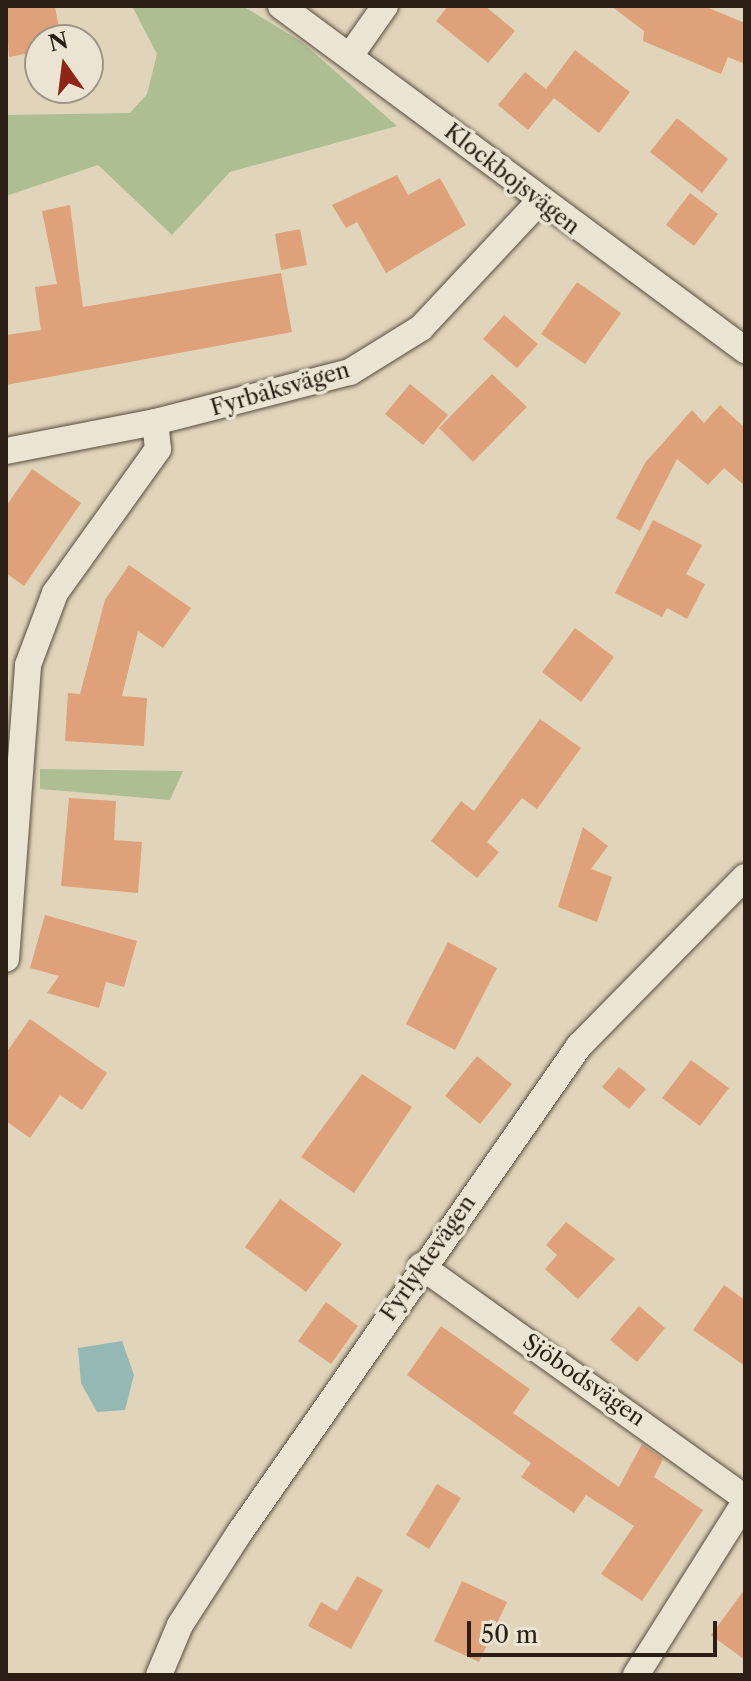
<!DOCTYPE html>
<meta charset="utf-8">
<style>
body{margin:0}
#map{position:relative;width:751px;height:1681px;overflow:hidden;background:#e0d5bb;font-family:"Libre Caslon Text",serif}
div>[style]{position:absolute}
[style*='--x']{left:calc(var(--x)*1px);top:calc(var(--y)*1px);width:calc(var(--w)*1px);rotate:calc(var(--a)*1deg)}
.green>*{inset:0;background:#aebe93}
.water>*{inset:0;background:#94b8b3}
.building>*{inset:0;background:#dfa179}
.roads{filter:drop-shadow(0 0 2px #584c3e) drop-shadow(0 0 2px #584c3e)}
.minor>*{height:26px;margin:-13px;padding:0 13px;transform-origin:13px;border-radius:13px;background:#ebe4d3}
span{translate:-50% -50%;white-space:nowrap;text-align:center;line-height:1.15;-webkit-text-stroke:7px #ebe4d3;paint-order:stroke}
.street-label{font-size:22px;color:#2b1f15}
.frame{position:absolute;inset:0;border:8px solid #2b1f15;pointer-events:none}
.north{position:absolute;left:24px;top:24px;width:80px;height:80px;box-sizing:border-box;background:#ebe4d3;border:2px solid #9e9587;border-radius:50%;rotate:346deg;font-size:22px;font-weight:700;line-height:32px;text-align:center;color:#2b1f15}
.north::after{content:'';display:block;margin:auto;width:28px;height:36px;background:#8f2418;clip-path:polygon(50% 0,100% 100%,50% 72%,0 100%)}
.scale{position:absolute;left:467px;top:1621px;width:250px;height:36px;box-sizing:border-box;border:4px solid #2b1f15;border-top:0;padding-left:10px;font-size:24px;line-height:28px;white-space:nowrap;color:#2b1f15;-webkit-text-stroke:6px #ebe4d3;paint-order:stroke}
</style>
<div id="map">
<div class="green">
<i style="clip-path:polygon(132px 6px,243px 6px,302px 42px,397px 126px,230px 172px,172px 235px,98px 165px,6px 196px,6px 115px,130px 113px,147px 94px,157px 54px)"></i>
<i style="clip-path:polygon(40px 769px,183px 771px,170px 800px,40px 789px)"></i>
</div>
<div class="water">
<i style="clip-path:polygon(122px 1341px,134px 1375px,125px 1410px,97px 1412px,81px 1383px,78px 1348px)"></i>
</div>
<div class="building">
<i style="clip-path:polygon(6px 6px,55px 6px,61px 40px,40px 40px,40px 51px,9px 57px)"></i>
<i style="clip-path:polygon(448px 6px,485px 6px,515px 31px,488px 63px,436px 21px)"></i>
<i style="clip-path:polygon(611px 6px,704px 6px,745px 23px,745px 64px,728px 57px,721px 74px,643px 41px,644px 31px)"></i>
<i style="clip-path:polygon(575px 50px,630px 92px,599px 133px,554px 98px,528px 130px,498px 105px,525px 72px,546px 89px)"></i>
<i style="clip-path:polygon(677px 118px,728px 159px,702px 193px,650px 152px)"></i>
<i style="clip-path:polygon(397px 175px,408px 195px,440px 178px,466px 225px,386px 273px,357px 222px,346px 228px,332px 205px)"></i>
<i style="clip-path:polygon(690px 193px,718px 214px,694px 246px,666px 225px)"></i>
<i style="clip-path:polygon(70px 205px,83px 307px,281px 273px,292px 332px,6px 385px,6px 335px,41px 330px,35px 287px,57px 284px,42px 211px)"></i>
<i style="clip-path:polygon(300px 229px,307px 265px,281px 270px,275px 234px)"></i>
<i style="clip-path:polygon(577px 282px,621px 313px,585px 364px,541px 334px)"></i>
<i style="clip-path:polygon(504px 315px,538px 344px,517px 368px,483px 339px)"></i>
<i style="clip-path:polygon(492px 374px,527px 407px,473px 462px,439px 428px)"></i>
<i style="clip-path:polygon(410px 384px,448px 415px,423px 445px,385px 414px)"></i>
<i style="clip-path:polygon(720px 405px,745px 428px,745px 486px,724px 468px,708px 485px,677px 459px,640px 531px,616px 518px,645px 463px,692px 410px,704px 423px)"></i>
<i style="clip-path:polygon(32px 469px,81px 503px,24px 586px,6px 573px,6px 506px)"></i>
<i style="clip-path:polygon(653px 520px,702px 545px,686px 574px,705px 584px,687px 619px,667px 608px,662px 617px,615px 593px)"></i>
<i style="clip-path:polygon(129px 565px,191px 608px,163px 648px,138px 631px,122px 696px,147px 698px,144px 746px,65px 741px,68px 693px,80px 694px,105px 600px)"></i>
<i style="clip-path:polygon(575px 628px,614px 657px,581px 702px,542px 672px)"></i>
<i style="clip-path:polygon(540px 719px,581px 748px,537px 809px,522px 798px,487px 842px,499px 852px,477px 878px,431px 841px,461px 801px,474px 811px)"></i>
<i style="clip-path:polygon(69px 798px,116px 801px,114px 840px,142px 842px,138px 893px,61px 886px)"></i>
<i style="clip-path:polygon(583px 827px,608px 846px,591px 869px,612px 877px,597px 922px,558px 907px)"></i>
<i style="clip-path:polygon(45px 915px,137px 941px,124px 987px,106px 982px,99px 1008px,47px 993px,59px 976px,30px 968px)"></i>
<i style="clip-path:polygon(448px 942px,497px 968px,455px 1050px,406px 1024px)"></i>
<i style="clip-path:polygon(30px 1019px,107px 1073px,82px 1110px,60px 1095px,30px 1138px,6px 1121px,6px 1053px)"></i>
<i style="clip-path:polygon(477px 1056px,512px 1084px,480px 1124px,445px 1096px)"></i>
<i style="clip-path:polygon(691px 1060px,729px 1088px,700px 1126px,662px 1098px)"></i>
<i style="clip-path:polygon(619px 1067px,646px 1089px,629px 1109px,602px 1087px)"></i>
<i style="clip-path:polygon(362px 1074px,412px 1107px,354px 1193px,301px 1157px)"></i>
<i style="clip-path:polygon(280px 1199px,342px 1244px,306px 1292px,245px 1247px)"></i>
<i style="clip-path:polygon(566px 1222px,615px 1259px,578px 1299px,545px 1269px,557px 1255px,546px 1245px)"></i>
<i style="clip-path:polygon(724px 1285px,745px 1300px,745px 1366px,693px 1330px)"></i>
<i style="clip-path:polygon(326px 1302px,358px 1326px,331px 1364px,298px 1341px)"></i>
<i style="clip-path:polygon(639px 1306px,665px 1328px,637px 1362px,610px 1340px)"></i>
<i style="clip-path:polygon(441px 1326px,530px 1389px,513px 1413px,619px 1487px,642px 1444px,663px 1459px,654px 1477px,703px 1510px,642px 1601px,601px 1574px,634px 1526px,586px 1495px,574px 1513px,521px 1477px,531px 1463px,407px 1375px)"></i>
<i style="clip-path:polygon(437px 1484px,461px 1498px,429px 1549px,406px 1535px)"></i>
<i style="clip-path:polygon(357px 1576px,383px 1590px,351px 1649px,308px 1626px,321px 1602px,337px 1611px)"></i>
<i style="clip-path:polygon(462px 1581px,507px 1602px,479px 1662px,434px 1641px)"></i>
<i style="clip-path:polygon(745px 1589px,745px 1660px,711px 1635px)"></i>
</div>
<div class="roads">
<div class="minor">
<i style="--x:281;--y:6;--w:578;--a:36.55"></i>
<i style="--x:352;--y:53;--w:57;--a:-54.9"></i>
<i style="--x:6;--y:451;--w:152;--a:-11"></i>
<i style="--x:155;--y:422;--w:201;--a:-14.4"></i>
<i style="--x:350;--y:372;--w:84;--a:-31.8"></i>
<i style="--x:421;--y:328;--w:173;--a:-46.9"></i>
<i style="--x:6;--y:959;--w:295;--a:-85.7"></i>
<i style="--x:28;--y:665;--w:77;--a:-69.4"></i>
<i style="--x:55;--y:593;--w:177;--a:-54.4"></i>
<i style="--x:158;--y:449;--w:27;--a:-96"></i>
<i style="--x:421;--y:1266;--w:398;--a:35.6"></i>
<i style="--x:159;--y:1675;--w:54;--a:-67.2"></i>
<i style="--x:180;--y:1625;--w:111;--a:-57.2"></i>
<i style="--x:240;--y:1532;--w:593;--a:-55.1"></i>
<i style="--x:579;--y:1046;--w:237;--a:-45.5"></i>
<i style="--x:636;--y:1675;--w:204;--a:-57.8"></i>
</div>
</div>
<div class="street-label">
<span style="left:512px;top:179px;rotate:38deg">Klockbojsvägen</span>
<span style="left:280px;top:389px;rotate:-16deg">Fyrbåksvägen</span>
<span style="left:428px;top:1258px;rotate:-55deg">Fyrlyktevägen</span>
<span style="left:584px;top:1380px;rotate:35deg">Sjöbodsvägen</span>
</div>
<div class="frame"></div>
<div class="north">N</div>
<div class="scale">50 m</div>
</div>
